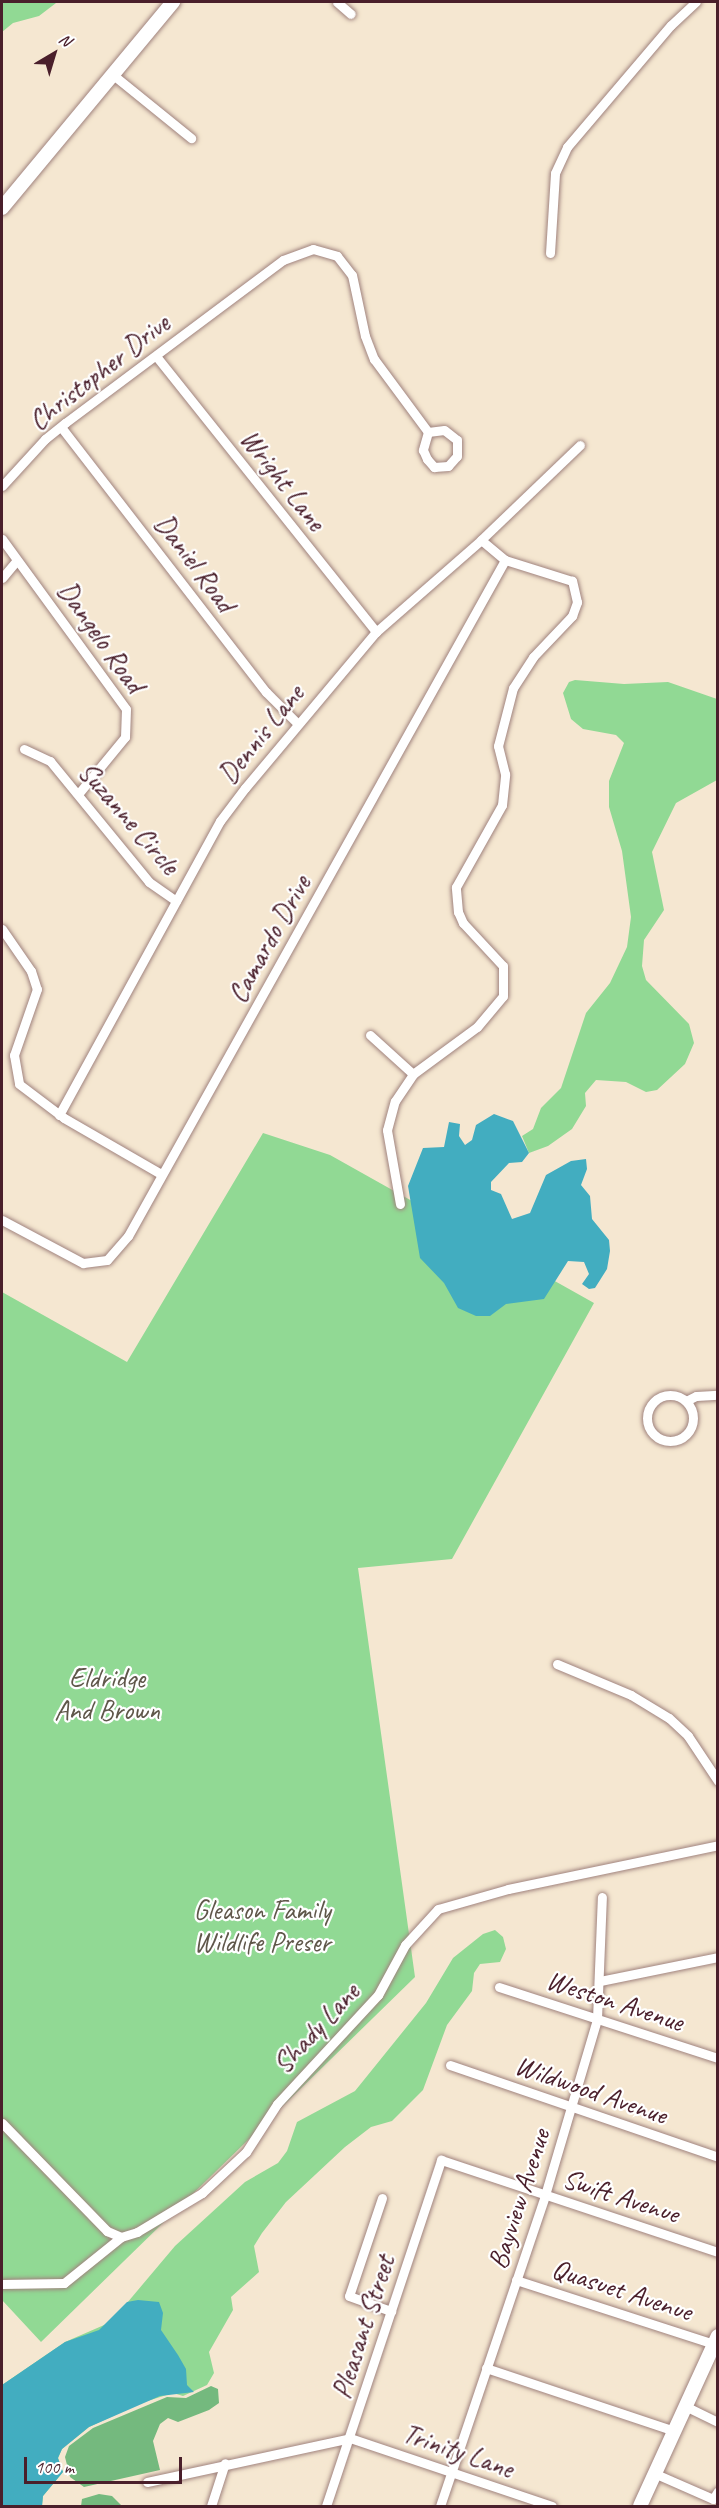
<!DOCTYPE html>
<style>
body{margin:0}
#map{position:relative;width:719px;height:2508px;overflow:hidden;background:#f5e7d1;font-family:Caveat,sans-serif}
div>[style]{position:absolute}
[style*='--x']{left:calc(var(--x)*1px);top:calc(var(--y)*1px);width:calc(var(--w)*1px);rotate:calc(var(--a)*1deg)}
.green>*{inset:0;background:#91d994}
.forest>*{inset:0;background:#74b97e}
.water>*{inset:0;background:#42adc0}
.roads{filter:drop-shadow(0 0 2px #a0837e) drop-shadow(0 0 2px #a0837e)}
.street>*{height:9px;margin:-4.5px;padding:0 4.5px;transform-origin:4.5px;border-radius:4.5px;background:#fff}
.street>.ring{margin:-4.5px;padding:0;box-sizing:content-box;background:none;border:9px solid #fff;border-radius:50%}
.secondary>*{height:14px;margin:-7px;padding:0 7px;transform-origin:7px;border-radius:7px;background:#fff}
span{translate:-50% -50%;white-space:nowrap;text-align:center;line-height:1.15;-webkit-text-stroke:4.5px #fff;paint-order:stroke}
.street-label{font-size:28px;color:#4a1f2b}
.park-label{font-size:28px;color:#5f574a}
.frame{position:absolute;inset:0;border:3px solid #4a1f2b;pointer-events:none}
.north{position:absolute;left:24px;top:24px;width:60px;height:60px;-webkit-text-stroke:4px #fff;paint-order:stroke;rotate:38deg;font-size:16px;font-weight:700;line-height:24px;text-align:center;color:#4a1f2b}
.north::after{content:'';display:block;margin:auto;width:21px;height:27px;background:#4a1f2b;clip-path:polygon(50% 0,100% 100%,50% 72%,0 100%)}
.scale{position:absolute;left:24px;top:2457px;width:158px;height:27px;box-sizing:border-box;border:3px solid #4a1f2b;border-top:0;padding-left:8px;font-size:18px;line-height:21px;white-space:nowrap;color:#4a1f2b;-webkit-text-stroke:4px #fff;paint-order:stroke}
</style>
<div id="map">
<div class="green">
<i style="clip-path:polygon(2px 2px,54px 2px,56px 3px,39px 16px,13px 23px,2px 32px)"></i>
<i style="clip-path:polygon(575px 680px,624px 684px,668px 682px,717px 699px,717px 780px,676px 803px,652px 852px,664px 910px,644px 940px,642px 966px,646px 980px,689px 1024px,694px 1043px,685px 1064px,657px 1090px,646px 1092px,626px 1082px,596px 1080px,585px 1093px,586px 1106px,572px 1129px,548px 1146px,529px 1153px,522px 1136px,533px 1129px,541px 1108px,561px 1088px,586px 1013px,610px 983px,627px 947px,631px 917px,622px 851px,609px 807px,609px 781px,624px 743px,616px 735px,583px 729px,571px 719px,563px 693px,569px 682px)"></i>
<i style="clip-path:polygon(263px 1133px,330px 1155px,594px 1303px,452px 1559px,358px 1568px,415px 1977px,41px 2342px,2px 2300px,2px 1292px,127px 1362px)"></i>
<i style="clip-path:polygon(495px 1930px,503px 1937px,506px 1949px,500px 1962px,480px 1964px,474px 1973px,472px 1991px,447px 2025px,423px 2090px,392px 2121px,371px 2127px,345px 2147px,286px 2202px,262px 2233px,254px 2246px,259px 2272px,231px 2297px,233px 2310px,209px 2352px,214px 2373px,207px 2385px,183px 2396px,173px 2393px,141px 2403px,89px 2427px,62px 2449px,58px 2458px,63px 2472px,43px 2496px,42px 2506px,2px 2506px,2px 2385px,65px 2342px,111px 2322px,175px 2246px,245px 2182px,278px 2163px,287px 2151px,297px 2122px,355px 2091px,426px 2003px,453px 1958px,483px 1934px)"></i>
</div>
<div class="forest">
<i style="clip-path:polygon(211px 2386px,218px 2389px,219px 2403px,209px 2410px,178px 2422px,168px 2418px,160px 2424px,153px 2441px,160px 2470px,84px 2487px,70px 2477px,65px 2457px,69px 2446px,93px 2428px,167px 2397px,186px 2398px)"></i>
<i style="clip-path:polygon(99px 2494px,112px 2496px,122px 2506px,81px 2506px,82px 2499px)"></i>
</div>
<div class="water">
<i style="clip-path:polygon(494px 1114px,513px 1121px,529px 1153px,522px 1162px,509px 1163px,491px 1182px,491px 1190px,501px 1194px,512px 1219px,530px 1213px,546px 1175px,571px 1161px,586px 1159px,587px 1169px,581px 1185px,590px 1196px,592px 1219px,609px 1240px,610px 1251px,607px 1269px,595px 1288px,589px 1289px,582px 1284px,589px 1274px,584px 1262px,568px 1261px,544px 1299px,506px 1304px,490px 1316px,476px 1316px,458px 1308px,444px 1283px,420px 1258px,408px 1186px,423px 1148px,444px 1147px,449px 1122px,460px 1124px,459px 1136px,465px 1145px,472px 1140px,476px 1125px)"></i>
<i style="clip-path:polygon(138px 2300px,159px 2302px,163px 2313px,161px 2330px,178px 2355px,186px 2369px,187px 2385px,194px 2392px,160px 2396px,89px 2427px,62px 2449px,58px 2458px,63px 2472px,43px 2496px,42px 2506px,2px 2506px,2px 2385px,65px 2342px,99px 2330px,127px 2302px)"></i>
</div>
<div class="roads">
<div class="street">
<i style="--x:337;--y:2;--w:18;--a:41"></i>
<i style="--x:112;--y:74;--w:102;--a:39"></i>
<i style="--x:550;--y:253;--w:80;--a:-86.4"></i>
<i style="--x:555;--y:173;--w:29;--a:-65"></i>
<i style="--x:567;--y:147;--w:160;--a:-49.6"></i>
<i style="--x:671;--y:25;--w:34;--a:-43"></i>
<i style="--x:156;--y:356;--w:353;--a:51.4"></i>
<i style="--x:61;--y:427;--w:335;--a:52.3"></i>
<i style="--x:266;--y:692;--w:44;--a:45"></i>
<i style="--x:2;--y:486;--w:64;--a:-47.5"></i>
<i style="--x:45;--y:439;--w:26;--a:-39"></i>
<i style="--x:65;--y:423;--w:272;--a:-36.8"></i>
<i style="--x:283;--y:260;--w:32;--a:-20"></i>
<i style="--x:313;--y:249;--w:25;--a:16"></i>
<i style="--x:337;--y:256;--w:24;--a:52"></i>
<i style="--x:352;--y:275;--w:62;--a:78"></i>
<i style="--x:365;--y:336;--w:25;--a:69"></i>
<i style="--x:374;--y:359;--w:91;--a:53.5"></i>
<i style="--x:428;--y:432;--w:19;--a:106"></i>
<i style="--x:423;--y:450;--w:10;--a:66"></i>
<i style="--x:427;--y:459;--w:11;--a:49"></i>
<i style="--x:434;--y:467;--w:14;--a:-4"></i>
<i style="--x:448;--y:466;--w:13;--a:-48"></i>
<i style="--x:457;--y:456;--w:16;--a:-90"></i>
<i style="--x:457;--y:440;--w:16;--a:-142"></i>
<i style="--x:444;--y:430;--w:16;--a:173"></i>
<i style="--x:2;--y:539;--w:210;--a:53.9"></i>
<i style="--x:126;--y:709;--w:28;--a:92"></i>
<i style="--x:125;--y:737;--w:72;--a:129.4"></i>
<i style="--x:2;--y:578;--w:23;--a:-50"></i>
<i style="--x:24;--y:749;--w:29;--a:25"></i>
<i style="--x:50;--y:761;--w:156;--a:50.7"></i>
<i style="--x:149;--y:882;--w:33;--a:35"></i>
<i style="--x:2;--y:929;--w:51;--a:55.4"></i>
<i style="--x:31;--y:971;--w:19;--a:72"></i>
<i style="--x:37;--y:989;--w:70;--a:109.2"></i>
<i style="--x:14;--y:1055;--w:29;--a:80"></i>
<i style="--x:19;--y:1084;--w:56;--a:37.1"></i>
<i style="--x:64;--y:1118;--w:112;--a:30"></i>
<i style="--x:370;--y:1035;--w:58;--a:42.2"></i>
<i style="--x:59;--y:1115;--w:335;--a:-61.3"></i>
<i style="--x:220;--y:821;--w:41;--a:-52.9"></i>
<i style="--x:245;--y:788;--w:204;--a:-50"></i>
<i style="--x:376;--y:632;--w:140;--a:-41.2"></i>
<i style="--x:481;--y:540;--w:137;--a:-43.8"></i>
<i style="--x:400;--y:1204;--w:75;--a:-100"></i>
<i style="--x:387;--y:1130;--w:30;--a:-75"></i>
<i style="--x:395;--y:1101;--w:32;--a:-56"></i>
<i style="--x:413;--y:1074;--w:79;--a:-36.3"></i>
<i style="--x:477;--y:1027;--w:40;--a:-50"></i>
<i style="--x:503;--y:996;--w:30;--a:-90"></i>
<i style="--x:503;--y:966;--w:59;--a:-132.9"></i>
<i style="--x:463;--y:923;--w:12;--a:-114"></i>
<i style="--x:458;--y:912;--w:25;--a:-95"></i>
<i style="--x:456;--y:887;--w:94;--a:-60.7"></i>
<i style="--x:502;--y:805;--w:31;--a:-84"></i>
<i style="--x:505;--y:774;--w:29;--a:-104"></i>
<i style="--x:498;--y:746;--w:60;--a:-75.5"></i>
<i style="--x:513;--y:688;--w:37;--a:-57"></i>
<i style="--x:533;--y:657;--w:57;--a:-46.4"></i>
<i style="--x:572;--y:616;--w:15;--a:-70"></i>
<i style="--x:577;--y:602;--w:22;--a:-103"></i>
<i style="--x:572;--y:581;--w:70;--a:-162.6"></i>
<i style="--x:2;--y:1220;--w:92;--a:28"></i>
<i style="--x:83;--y:1263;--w:24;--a:-7"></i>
<i style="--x:107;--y:1260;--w:32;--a:-49"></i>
<i style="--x:128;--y:1236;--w:774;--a:-60.85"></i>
<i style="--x:505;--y:560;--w:31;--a:-140"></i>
<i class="ring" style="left:647px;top:1395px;width:37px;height:37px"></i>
<i style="--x:686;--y:1401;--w:11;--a:-27"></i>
<i style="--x:696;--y:1396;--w:22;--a:-3"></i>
<i style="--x:557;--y:1664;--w:80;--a:22.7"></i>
<i style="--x:631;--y:1695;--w:44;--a:31.2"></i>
<i style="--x:669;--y:1718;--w:26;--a:43"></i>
<i style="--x:688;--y:1736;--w:54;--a:56.3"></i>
<i style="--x:600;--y:1981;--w:120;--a:-11.5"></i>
<i style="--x:499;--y:1987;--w:230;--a:18"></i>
<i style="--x:450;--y:2065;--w:283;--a:18.9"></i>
<i style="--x:2;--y:2123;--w:151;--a:45.8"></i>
<i style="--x:107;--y:2231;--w:15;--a:23"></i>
<i style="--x:121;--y:2237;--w:17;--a:-17"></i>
<i style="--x:137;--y:2232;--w:76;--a:-31"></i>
<i style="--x:202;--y:2193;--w:60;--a:-43"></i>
<i style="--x:246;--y:2152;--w:57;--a:-57.1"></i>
<i style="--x:277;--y:2104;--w:149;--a:-47.2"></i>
<i style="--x:378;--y:1995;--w:57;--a:-61.6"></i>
<i style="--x:405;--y:1945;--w:49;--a:-47.5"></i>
<i style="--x:438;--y:1909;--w:73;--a:-15.9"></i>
<i style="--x:508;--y:1889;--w:215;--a:-11.8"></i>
<i style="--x:382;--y:2198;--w:103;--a:108.6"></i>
<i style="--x:349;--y:2296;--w:45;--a:19.7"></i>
<i style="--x:516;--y:2280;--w:208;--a:17.9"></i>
<i style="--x:2;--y:2284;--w:62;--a:-0.9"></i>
<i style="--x:64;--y:2283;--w:73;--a:-38.9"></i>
<i style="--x:486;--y:2368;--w:198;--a:18.5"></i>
<i style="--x:685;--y:2406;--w:37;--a:26"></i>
<i style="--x:656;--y:2474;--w:62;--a:23.7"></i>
<i style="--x:713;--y:2499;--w:9;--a:-58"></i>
<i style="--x:147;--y:2482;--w:208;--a:-12.2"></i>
<i style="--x:350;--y:2438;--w:213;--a:18.6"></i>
<i style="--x:211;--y:2506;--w:45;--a:-72"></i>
<i style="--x:326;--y:2506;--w:365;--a:-71.6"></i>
<i style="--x:441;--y:2160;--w:292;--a:18.4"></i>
<i style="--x:440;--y:2506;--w:328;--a:-71.3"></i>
<i style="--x:545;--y:2195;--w:184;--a:-73.5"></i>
<i style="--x:597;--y:2019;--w:122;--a:-87.7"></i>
</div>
<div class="secondary">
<i style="--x:2;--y:208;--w:268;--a:-50.3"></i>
<i style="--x:640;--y:2506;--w:187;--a:-65.4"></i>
</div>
</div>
<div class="street-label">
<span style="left:99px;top:372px;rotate:-38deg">Christopher Drive</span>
<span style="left:283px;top:480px;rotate:52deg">Wright Lane</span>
<span style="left:195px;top:563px;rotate:53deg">Daniel Road</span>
<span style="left:101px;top:637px;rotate:55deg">Dangelo Road</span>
<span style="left:261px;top:734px;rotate:-51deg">Dennis Lane</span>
<span style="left:129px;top:818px;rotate:49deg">Suzanne Circle</span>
<span style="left:269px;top:939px;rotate:-61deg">Camardo Drive</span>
<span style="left:615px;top:2001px;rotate:18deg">Weston Avenue</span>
<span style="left:316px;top:2028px;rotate:-47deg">Shady Lane</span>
<span style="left:591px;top:2090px;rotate:19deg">Wildwood Avenue</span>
<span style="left:621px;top:2196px;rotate:18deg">Swift Avenue</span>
<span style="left:519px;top:2199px;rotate:-72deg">Bayview Avenue</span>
<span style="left:622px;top:2290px;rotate:18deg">Quasuet Avenue</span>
<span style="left:363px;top:2327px;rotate:-72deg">Pleasant Street</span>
<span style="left:458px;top:2451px;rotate:19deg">Trinity Lane</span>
</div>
<div class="park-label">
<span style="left:107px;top:1694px">Eldridge<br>And Brown</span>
<span style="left:262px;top:1926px">Gleason Family<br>Wildlife Preser</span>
</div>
<div class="frame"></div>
<div class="north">N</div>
<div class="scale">100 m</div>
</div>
